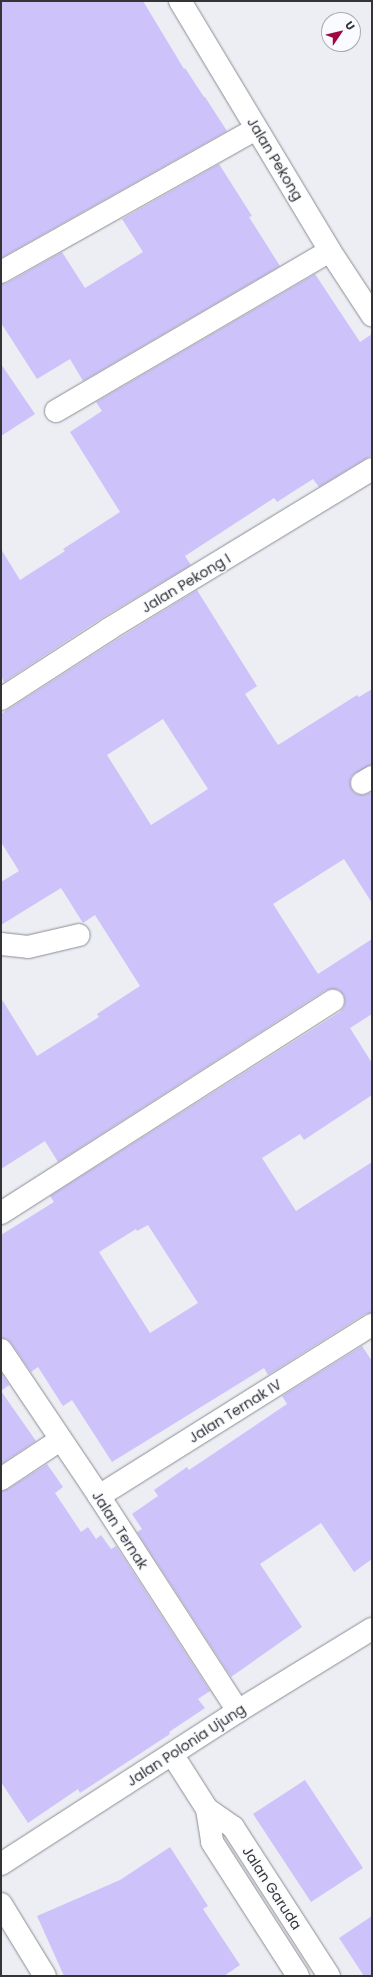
<!DOCTYPE html>
<style>
body{margin:0}
#map{position:relative;width:373px;height:1977px;overflow:hidden;background:#eceef4;font-family:Poppins,sans-serif}
div>[style]{position:absolute}
[style*='--x']{left:calc(var(--x)*1px);top:calc(var(--y)*1px);width:calc(var(--w)*1px);rotate:calc(var(--a)*1deg)}
.building>*{inset:0;background:#cdc2fa}
.roads{filter:drop-shadow(0 0 1px #8c8d93) drop-shadow(0 0 1px #8c8d93)}
.minor>*{height:22px;margin:-11px;padding:0 11px;transform-origin:11px;border-radius:11px;background:#fff}
span{translate:-50% -50%;white-space:nowrap;text-align:center;line-height:1.15;-webkit-text-stroke:3.5px #fafbff;paint-order:stroke}
.street-label{font-size:14px;color:#333436}
.frame{position:absolute;inset:0;border:2px solid #333436;pointer-events:none}
.north{position:absolute;left:321px;top:12px;width:40px;height:40px;box-sizing:border-box;background:#fafbff;border:1px solid #aaabaf;border-radius:50%;rotate:55deg;font-size:11px;font-weight:700;line-height:16px;text-align:center;color:#333436}
.north::after{content:'';display:block;margin:auto;width:14px;height:18px;background:#a20743;clip-path:polygon(50% 0,100% 100%,50% 72%,0 100%)}
</style>
<div id="map">
<div class="building">
<i style="clip-path:polygon(1px 1px,143px 1px,184px 69px,185px 68px,204px 97px,205px 97px,227px 131px,1px 258px)"></i>
<i style="clip-path:polygon(219px 164px,252px 216px,249px 217px,280px 266px,83px 381px,70px 359px,37px 379px,1px 323px,1px 284px,7px 283px,62px 252px,85px 288px,143px 252px,122px 219px)"></i>
<i style="clip-path:polygon(315px 274px,360px 342px,372px 334px,372px 455px,319px 487px,313px 479px,277px 502px,274px 498px,185px 556px,191px 565px,102px 618px,4px 682px,1px 676px,1px 549px,20px 580px,65px 551px,63px 549px,120px 512px,70px 432px,102px 411px,96px 402px)"></i>
<i style="clip-path:polygon(1px 364px,35px 414px,1px 436px)"></i>
<i style="clip-path:polygon(evenodd,197px 590px,257px 686px,245px 694px,278px 745px,357px 695px,359px 697px,372px 689px,372px 765px,355px 773px,351px 777px,350px 783px,352px 790px,356px 794px,363px 795px,372px 792px,372px 903px,344px 859px,273px 904px,318px 974px,372px 939px,372px 1014px,350px 1028px,372px 1063px,372px 1095px,304px 1140px,300px 1134px,262px 1158px,296px 1211px,372px 1162px,372px 1313px,365px 1314px,268px 1375px,264px 1368px,112px 1462px,72px 1400px,63px 1406px,38px 1367px,31px 1372px,11px 1343px,7px 1339px,1px 1338px,1px 1235px,54px 1202px,50px 1196px,340px 1012px,344px 1007px,345px 1001px,344px 995px,339px 990px,333px 989px,326px 990px,58px 1162px,45px 1141px,1px 1169px,1px 998px,37px 1056px,99px 1017px,97px 1014px,140px 986px,95px 915px,83px 923px,61px 888px,1px 925px,1px 882px,19px 871px,1px 842px,1px 714px,116px 640px,197px 590px,163px 719px,208px 789px,151px 825px,107px 755px,163px 719px,197px 590px,148px 1225px,198px 1303px,150px 1333px,99px 1252px,136px 1229px,137px 1231px,148px 1225px)"></i>
<i style="clip-path:polygon(362px 1346px,372px 1361px,372px 1559px,354px 1572px,321px 1523px,260px 1564px,302px 1627px,231px 1677px,137px 1532px,142px 1529px,132px 1514px,158px 1496px,154px 1490px,187px 1467px,189px 1470px,287px 1404px,282px 1396px)"></i>
<i style="clip-path:polygon(1px 1372px,9px 1385px,1px 1391px)"></i>
<i style="clip-path:polygon(1px 1391px,36px 1441px,1px 1464px)"></i>
<i style="clip-path:polygon(47px 1464px,63px 1487px,55px 1493px,81px 1532px,88px 1527px,96px 1539px,101px 1535px,111px 1549px,116px 1546px,210px 1691px,198px 1699px,205px 1708px,169px 1732px,170px 1734px,80px 1793px,78px 1789px,28px 1823px,1px 1782px,1px 1491px,8px 1489px)"></i>
<i style="clip-path:polygon(305px 1780px,363px 1868px,311px 1902px,253px 1814px)"></i>
<i style="clip-path:polygon(170px 1847px,208px 1906px,203px 1909px,240px 1965px,224px 1976px,64px 1976px,37px 1916px,120px 1880px)"></i>
<i style="clip-path:polygon(372px 1916px,372px 1976px,364px 1976px,339px 1938px)"></i>
</div>
<div class="roads">
<div class="minor">
<i style="--x:180;--y:1;--w:292;--a:59"></i>
<i style="--x:330;--y:251;--w:77;--a:56.7"></i>
<i style="--x:1;--y:272;--w:292;--a:-29.3"></i>
<i style="--x:56;--y:411;--w:317;--a:-30.3"></i>
<i style="--x:1;--y:699;--w:129;--a:-32.9"></i>
<i style="--x:109;--y:629;--w:308;--a:-31.3"></i>
<i style="--x:362;--y:783;--w:12;--a:-31"></i>
<i style="--x:1;--y:944;--w:27;--a:6"></i>
<i style="--x:28;--y:947;--w:52;--a:-13.2"></i>
<i style="--x:1;--y:1213;--w:394;--a:-32.6"></i>
<i style="--x:1;--y:1350;--w:176;--a:56.1"></i>
<i style="--x:99;--y:1496;--w:256;--a:57.1"></i>
<i style="--x:1;--y:1479;--w:71;--a:-33.5"></i>
<i style="--x:99;--y:1496;--w:322;--a:-32.1"></i>
<i style="--x:172;--y:1754;--w:65;--a:57.5"></i>
<i style="--x:207;--y:1809;--w:32;--a:35"></i>
<i style="--x:233;--y:1827;--w:177;--a:57.2"></i>
<i style="--x:207;--y:1809;--w:33;--a:81"></i>
<i style="--x:212;--y:1842;--w:159;--a:57.3"></i>
<i style="--x:1;--y:1864;--w:282;--a:-32.8"></i>
<i style="--x:238;--y:1711;--w:157;--a:-31.5"></i>
<i style="--x:1;--y:1904;--w:84;--a:58.6"></i>
</div>
</div>
<div class="street-label">
<span style="left:275px;top:159px;rotate:59deg">Jalan Pekong</span>
<span style="left:186px;top:583px;rotate:-31deg">Jalan Pekong I</span>
<span style="left:235px;top:1411px;rotate:-32deg">Jalan Ternak IV</span>
<span style="left:120px;top:1530px;rotate:57deg">Jalan Ternak</span>
<span style="left:186px;top:1745px;rotate:-33deg">Jalan Polonia Ujung</span>
<span style="left:272px;top:1888px;rotate:57deg">Jalan Garuda</span>
</div>
<div class="frame"></div>
<div class="north">U</div>
</div>
